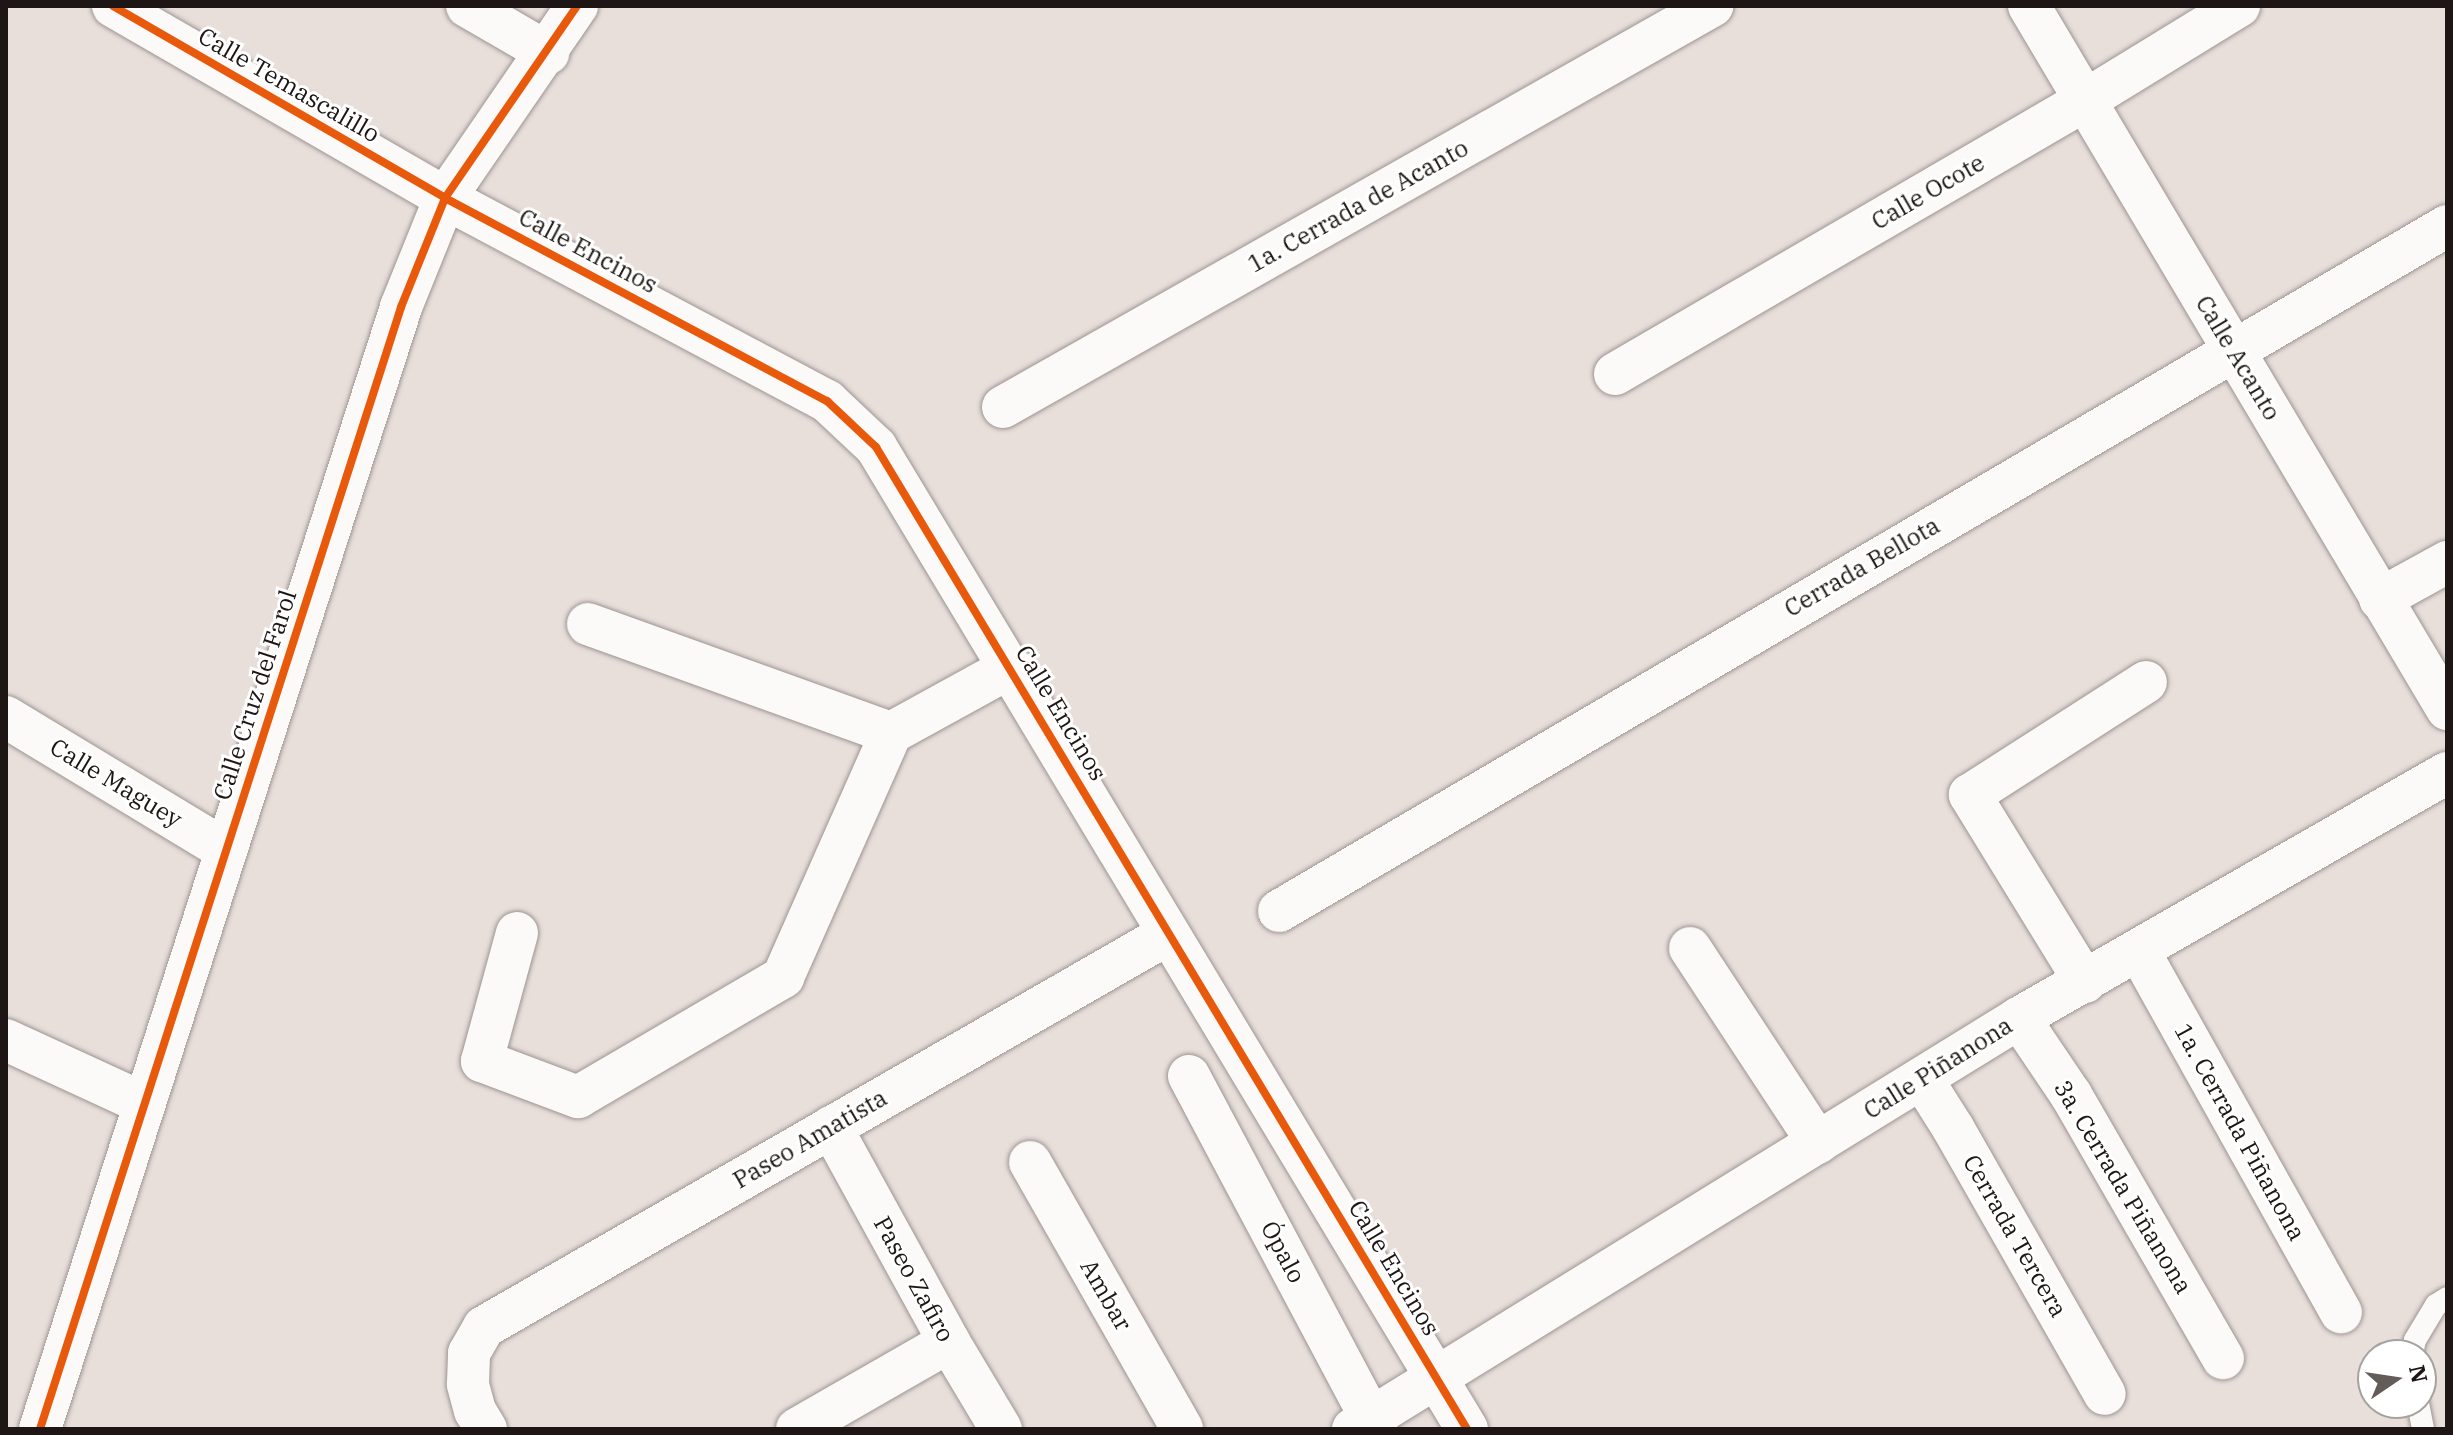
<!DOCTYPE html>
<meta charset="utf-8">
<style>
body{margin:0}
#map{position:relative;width:2453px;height:1435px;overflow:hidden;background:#e8deda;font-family:"IBM Plex Serif",serif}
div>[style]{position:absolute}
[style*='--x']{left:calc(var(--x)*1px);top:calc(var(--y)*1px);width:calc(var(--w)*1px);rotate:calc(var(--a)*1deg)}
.roads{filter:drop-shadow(0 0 2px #9c9592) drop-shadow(0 0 2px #9c9592)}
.service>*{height:22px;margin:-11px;padding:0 11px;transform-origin:11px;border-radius:11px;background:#fcfaf9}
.minor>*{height:42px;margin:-21px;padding:0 21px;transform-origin:21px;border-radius:21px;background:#fcfaf9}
.cycleway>*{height:8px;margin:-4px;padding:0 4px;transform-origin:4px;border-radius:4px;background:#e8590c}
span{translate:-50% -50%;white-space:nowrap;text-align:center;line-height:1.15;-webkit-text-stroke:6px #fff;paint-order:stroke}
.street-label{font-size:24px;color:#1d1614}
.frame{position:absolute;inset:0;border:8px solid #1d1614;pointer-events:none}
.north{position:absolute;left:2357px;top:1339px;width:80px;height:80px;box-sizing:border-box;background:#fff;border:2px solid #a5a2a1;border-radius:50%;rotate:77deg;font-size:22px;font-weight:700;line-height:32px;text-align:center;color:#1d1614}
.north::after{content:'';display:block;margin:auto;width:28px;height:36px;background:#645c59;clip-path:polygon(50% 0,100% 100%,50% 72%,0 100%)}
</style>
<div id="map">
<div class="roads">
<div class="service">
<i style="--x:2412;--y:1355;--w:15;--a:-79"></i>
<i style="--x:2415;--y:1340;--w:41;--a:-59"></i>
<i style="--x:2436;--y:1305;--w:13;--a:-32"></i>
<i style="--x:2418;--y:1403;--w:26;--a:79"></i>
</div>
<div class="minor">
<i style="--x:113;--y:6;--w:384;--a:30"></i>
<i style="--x:445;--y:198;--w:433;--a:28"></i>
<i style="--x:827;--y:401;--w:67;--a:43.2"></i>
<i style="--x:876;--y:447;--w:1146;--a:58.96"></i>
<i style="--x:467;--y:6;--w:94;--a:30.1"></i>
<i style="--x:2029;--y:6;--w:818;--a:59.26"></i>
<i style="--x:1615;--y:374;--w:543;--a:-30.2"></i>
<i style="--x:2084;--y:101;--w:182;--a:-31.5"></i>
<i style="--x:1003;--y:407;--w:815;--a:-29.49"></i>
<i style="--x:2380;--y:599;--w:77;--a:-28.9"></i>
<i style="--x:588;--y:624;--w:322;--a:19.8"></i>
<i style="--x:6;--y:717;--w:257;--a:31.2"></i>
<i style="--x:1279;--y:911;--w:1354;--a:-30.39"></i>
<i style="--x:517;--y:933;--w:133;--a:105.3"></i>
<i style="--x:482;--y:1061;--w:103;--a:20.6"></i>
<i style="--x:578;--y:1097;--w:238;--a:-30.3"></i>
<i style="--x:783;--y:977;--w:267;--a:-66.1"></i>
<i style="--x:891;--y:733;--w:137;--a:-28.8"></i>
<i style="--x:1690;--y:948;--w:233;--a:56.7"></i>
<i style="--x:2139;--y:951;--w:414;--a:60.8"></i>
<i style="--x:2085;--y:982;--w:220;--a:-121.6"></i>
<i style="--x:1970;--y:795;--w:209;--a:-32.7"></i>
<i style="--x:2019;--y:1018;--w:93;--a:56"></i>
<i style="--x:2071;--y:1095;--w:304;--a:60"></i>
<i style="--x:6;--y:1040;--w:151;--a:24.7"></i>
<i style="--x:1189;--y:1076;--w:400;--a:62"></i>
<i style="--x:1922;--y:1079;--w:58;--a:57.7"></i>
<i style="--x:1953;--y:1128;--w:306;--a:60.3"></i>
<i style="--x:831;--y:1127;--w:245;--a:61.2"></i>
<i style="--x:949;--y:1342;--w:101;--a:59.1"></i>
<i style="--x:1030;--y:1162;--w:307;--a:60.3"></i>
<i style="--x:40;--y:1429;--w:1179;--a:-72.16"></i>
<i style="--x:401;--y:307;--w:118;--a:-68"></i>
<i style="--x:445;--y:198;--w:233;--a:-55.5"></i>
<i style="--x:486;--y:1429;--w:21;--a:-121"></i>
<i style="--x:475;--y:1411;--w:28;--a:-105"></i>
<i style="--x:468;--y:1384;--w:31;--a:-88"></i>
<i style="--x:469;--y:1353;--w:30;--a:-60"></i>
<i style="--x:484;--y:1327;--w:789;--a:-29.88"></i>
<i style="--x:797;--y:1429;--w:175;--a:-29.8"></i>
<i style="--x:1353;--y:1429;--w:783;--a:-31.68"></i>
<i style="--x:2019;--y:1018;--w:493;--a:-29.8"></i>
</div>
</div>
<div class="cycleway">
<i style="--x:113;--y:6;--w:384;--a:30"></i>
<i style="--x:445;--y:198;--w:433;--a:28"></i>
<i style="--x:827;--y:401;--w:67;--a:43.2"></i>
<i style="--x:876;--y:447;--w:1146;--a:58.96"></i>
<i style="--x:40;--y:1429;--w:1179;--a:-72.16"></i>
<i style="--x:401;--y:307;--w:118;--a:-68"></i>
<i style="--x:445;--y:198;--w:233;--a:-55.5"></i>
</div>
<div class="street-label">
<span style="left:289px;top:85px;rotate:30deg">Calle Temascalillo</span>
<span style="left:1928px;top:192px;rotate:-30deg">Calle Ocote</span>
<span style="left:1358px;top:206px;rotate:-29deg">1a. Cerrada de Acanto</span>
<span style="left:588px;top:251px;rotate:28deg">Calle Encinos</span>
<span style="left:2238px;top:358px;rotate:59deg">Calle Acanto</span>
<span style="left:1862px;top:567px;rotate:-30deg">Cerrada Bellota</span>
<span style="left:255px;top:695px;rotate:-72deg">Calle Cruz del Farol</span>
<span style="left:1061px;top:713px;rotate:59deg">Calle Encinos</span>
<span style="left:116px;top:783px;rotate:31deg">Calle Maguey</span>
<span style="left:1938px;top:1068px;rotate:-32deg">Calle Piñanona</span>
<span style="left:2240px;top:1132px;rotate:61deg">1a. Cerrada Piñanona</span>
<span style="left:810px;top:1139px;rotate:-30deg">Paseo Amatista</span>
<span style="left:2123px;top:1187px;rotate:59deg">3a. Cerrada Piñanona</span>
<span style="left:2015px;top:1236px;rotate:60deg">Cerrada Tercera</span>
<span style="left:1283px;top:1252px;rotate:62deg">Ópalo</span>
<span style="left:1394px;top:1268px;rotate:59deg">Calle Encinos</span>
<span style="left:914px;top:1279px;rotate:61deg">Paseo Zafiro</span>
<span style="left:1106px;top:1295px;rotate:60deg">Ambar</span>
</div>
<div class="frame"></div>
<div class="north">N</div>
</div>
